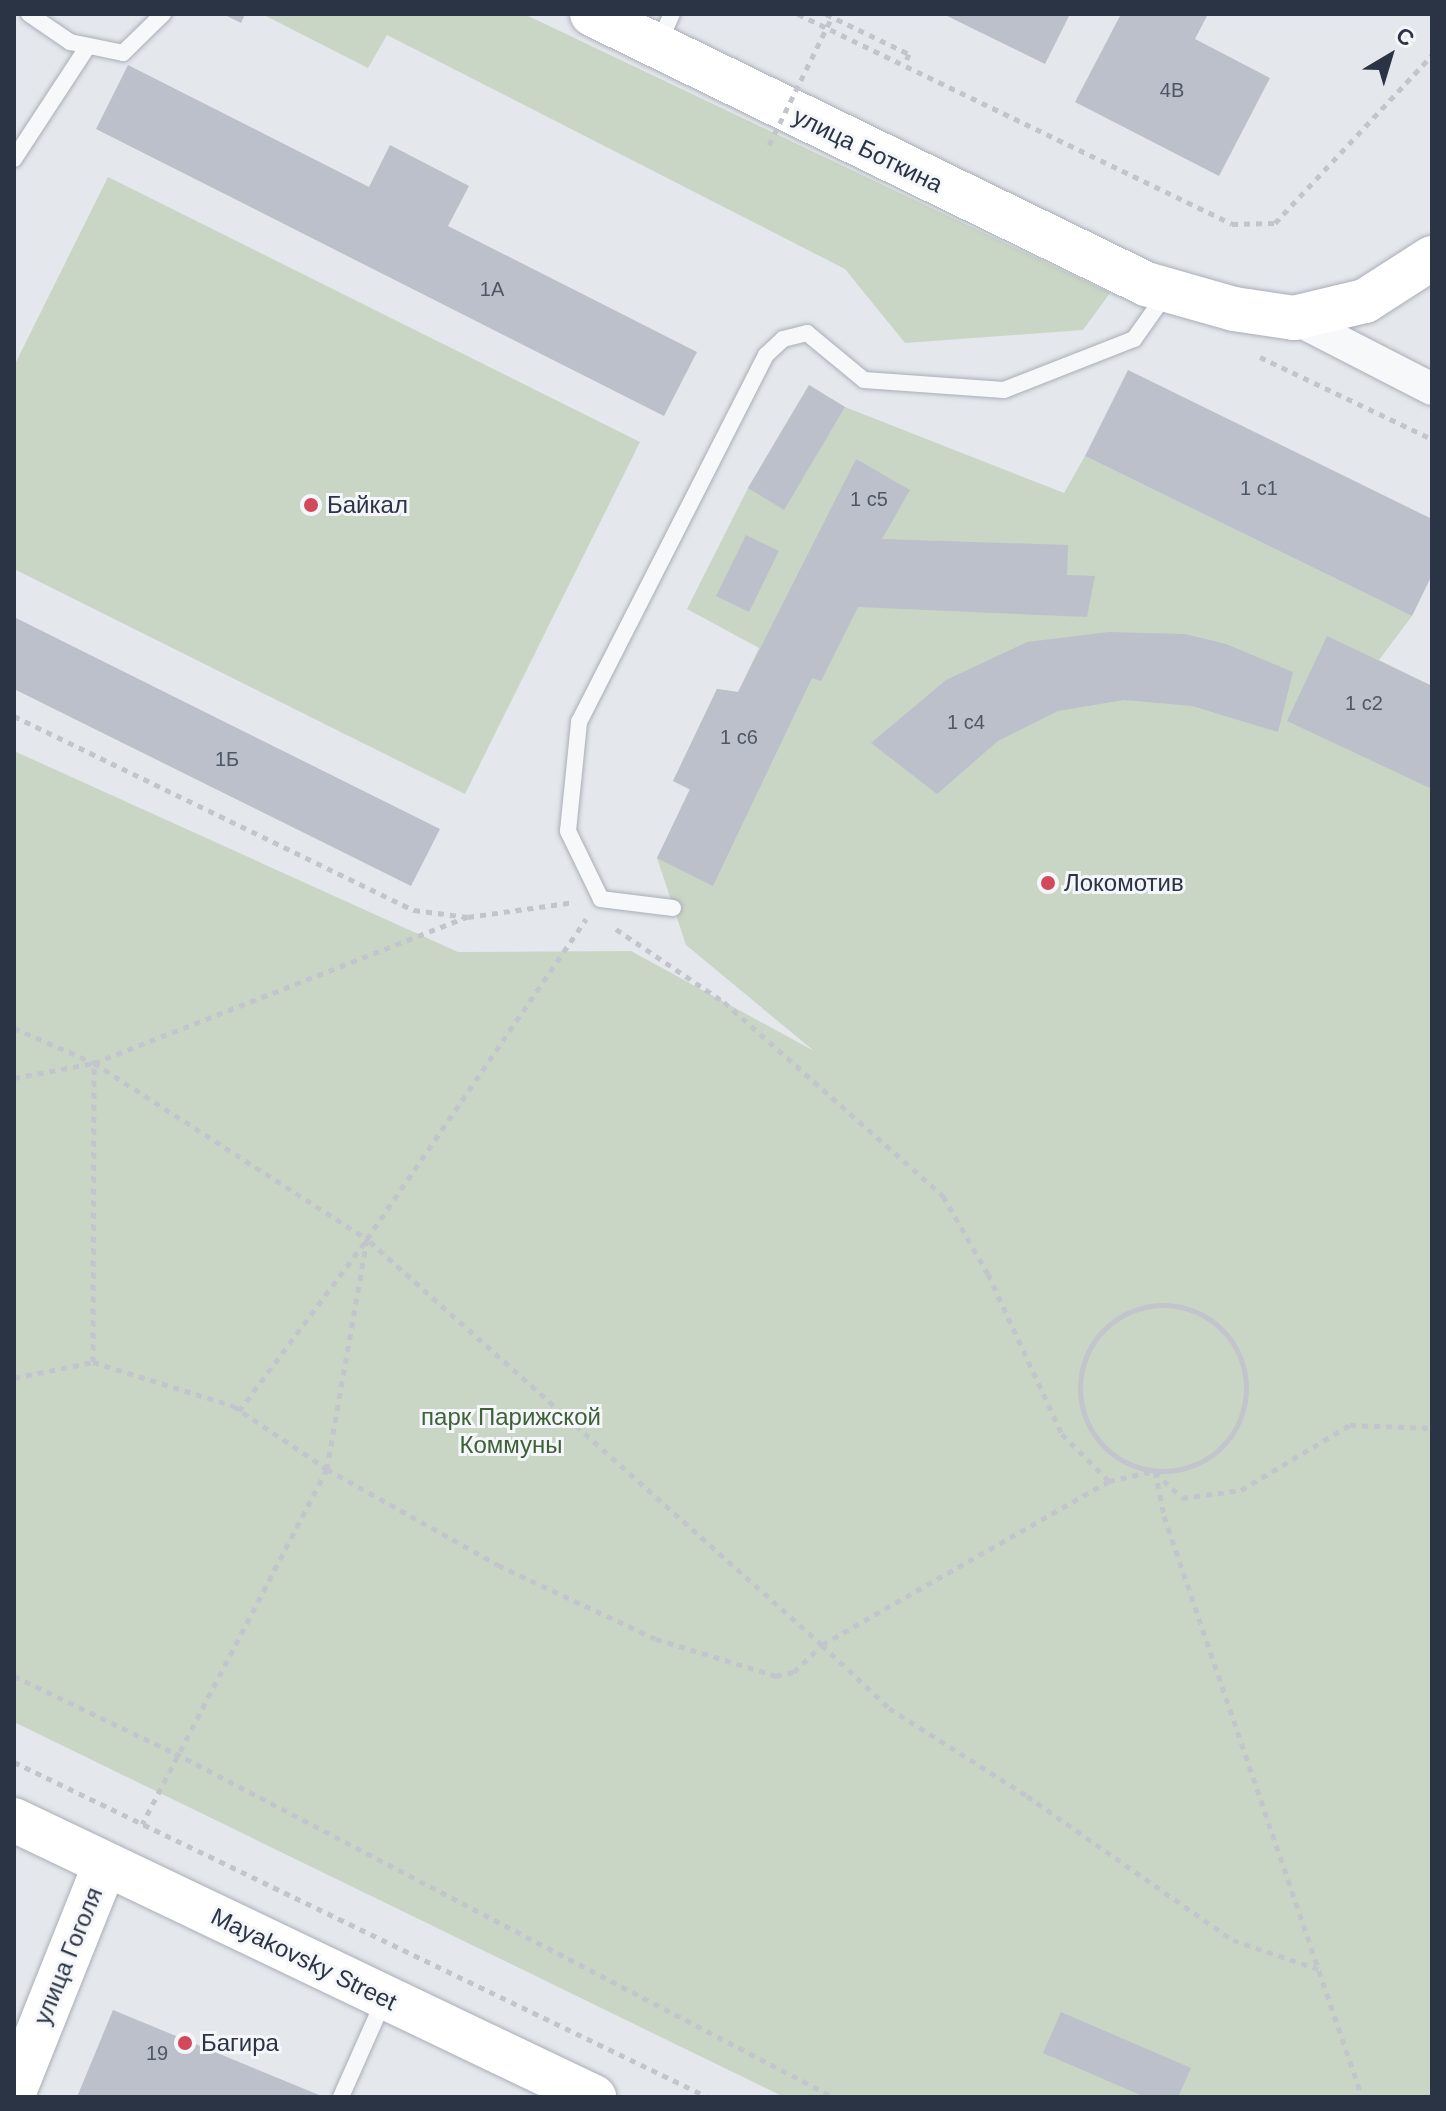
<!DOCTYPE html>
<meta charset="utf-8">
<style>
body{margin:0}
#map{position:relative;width:1446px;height:2111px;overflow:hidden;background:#e4e7ec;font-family:Helvetica,sans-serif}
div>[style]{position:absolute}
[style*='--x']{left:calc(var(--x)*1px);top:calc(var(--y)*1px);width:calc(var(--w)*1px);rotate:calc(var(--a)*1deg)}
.green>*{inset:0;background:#c9d6c5}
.building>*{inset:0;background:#bbc0ca}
.path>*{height:5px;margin-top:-2.5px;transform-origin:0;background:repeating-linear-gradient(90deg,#c2c5cb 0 6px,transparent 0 12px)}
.path>.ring{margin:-2.5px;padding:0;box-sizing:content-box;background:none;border:5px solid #c2c5cb;border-radius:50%}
.roads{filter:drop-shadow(0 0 2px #a9aeb7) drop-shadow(0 0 2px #a9aeb7)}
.service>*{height:16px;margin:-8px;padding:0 8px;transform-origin:8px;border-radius:8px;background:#f7f8fa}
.minor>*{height:32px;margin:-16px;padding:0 16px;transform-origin:16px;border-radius:16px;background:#f7f8fa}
.secondary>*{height:44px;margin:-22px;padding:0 22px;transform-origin:22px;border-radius:22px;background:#fff}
.primary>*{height:44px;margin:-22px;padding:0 22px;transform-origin:22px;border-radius:22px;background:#fff}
.path-bridge>*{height:5px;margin-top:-2.5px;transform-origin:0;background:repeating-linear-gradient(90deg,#c2c5cb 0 6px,transparent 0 12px)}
.dots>*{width:22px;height:22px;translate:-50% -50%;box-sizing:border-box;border:4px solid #f4f6f9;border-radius:50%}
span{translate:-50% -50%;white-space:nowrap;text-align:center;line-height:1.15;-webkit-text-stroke:6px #f4f6f9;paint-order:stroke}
.number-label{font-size:20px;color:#4f5766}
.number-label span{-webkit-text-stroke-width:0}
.street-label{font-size:24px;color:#2b3445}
.poi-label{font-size:24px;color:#2b3445}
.left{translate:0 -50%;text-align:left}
.park-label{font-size:24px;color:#3f6138}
.frame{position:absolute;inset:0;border:16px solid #2b3445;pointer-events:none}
.north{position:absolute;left:1350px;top:16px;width:80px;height:80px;-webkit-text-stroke:6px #f4f6f9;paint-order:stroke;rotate:38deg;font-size:22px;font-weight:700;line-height:32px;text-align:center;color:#2b3445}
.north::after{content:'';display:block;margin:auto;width:28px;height:36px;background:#2b3445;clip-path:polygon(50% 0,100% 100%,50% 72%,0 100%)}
</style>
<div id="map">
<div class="green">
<i style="clip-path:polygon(262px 14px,524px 14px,1110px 293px,1083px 330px,905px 343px,845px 269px,387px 35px,368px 68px)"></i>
<i style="clip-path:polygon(108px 177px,640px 442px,465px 794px,14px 569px,14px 366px)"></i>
<i style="clip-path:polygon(809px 385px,845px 407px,1064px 493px,1085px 456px,1412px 616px,1379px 660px,1432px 686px,1432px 2097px,784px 2097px,14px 1722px,14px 751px,458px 952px,631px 951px,814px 1051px,686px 945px,657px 858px,690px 790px,673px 781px,717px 689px,738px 692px,759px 648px,687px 609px,748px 488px)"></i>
</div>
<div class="building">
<i style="clip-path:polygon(223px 14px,245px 14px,241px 23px)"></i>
<i style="clip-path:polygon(943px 14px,1070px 14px,1045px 64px)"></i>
<i style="clip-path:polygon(1121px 14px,1208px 14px,1195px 39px,1270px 78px,1219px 176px,1075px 102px)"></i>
<i style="clip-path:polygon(128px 65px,369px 187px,390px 145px,469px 186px,448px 226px,697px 352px,664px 416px,96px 129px)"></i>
<i style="clip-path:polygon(1128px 370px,1432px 519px,1432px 575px,1412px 616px,1085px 456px)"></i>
<i style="clip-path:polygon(809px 385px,845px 407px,784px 510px,748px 488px)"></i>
<i style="clip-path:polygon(856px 459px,910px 490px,882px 539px,1068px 545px,1067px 575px,1095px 576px,1087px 617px,858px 607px,821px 681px,812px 678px,713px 886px,657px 858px,690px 789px,673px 781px,717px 689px,738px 692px)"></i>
<i style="clip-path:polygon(746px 535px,779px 551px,749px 612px,716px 596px)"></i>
<i style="clip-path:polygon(14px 617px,440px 829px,411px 886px,14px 689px)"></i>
<i style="clip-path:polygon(1109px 632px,1185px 634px,1226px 644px,1293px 672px,1278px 732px,1192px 706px,1124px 700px,1058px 711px,998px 741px,937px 794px,871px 743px,946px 680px,1027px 642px)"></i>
<i style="clip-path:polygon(1327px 636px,1432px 686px,1432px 789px,1287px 721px)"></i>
<i style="clip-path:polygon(113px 2010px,324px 2097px,77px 2097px)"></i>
<i style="clip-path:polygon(1061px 2012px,1191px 2068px,1178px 2097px,1145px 2097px,1043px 2053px)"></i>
</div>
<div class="path">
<i style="--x:798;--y:14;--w:482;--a:25.8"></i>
<i style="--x:1232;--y:224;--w:43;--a:-1.3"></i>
<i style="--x:1275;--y:223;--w:230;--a:-46.9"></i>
<i style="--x:826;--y:14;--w:92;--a:25.7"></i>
<i style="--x:909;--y:54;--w:12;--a:114"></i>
<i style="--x:1260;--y:357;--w:191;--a:25.5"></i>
<i style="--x:14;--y:716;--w:445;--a:25.9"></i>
<i style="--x:414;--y:910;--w:54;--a:7.4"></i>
<i style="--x:468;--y:917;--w:108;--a:-8"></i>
<i style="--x:616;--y:929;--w:130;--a:34.1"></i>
<i style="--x:724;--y:1002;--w:293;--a:41.5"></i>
<i style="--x:943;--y:1196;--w:90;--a:60"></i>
<i style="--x:988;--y:1274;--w:176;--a:65.2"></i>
<i style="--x:1062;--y:1434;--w:66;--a:45"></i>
<i style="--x:1109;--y:1481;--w:47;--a:-12.3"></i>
<i style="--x:14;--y:1028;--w:87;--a:23.6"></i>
<i style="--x:94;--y:1063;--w:325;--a:32.8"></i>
<i style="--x:367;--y:1239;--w:233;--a:99.9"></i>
<i style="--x:327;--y:1469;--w:400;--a:117.5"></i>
<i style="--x:14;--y:1078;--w:81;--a:-10.6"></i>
<i style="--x:94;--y:1063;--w:401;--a:-21.4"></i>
<i class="ring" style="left:1080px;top:1305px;width:161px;height:161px"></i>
<i style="--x:93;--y:1362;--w:298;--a:-89.8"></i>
<i style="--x:14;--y:1378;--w:81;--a:-11.4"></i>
<i style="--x:93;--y:1362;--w:147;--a:17.4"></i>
<i style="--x:233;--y:1406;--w:113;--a:33.8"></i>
<i style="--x:327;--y:1469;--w:196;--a:29.3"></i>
<i style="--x:498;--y:1565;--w:174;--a:25.1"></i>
<i style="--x:656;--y:1639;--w:126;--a:17.1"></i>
<i style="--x:776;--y:1676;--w:18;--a:-13"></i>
<i style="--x:794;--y:1672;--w:39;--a:-44"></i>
<i style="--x:822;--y:1645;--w:610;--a:-138.26"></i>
<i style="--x:239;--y:1411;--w:214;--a:-53.3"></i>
<i style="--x:367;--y:1239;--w:388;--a:-55.6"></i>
<i style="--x:1155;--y:1471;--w:46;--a:78.7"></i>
<i style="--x:1164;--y:1516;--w:614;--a:71.18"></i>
<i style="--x:1155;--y:1472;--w:37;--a:44"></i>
<i style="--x:1182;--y:1498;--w:60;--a:-7.7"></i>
<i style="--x:1241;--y:1490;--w:127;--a:-30.8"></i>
<i style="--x:1350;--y:1425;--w:82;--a:2.1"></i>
<i style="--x:1109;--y:1481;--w:331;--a:150.3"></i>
<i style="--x:822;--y:1645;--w:92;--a:43.2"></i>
<i style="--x:889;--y:1708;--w:164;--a:32.5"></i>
<i style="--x:1027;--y:1796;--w:251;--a:35"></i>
<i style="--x:1233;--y:1940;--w:90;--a:18.8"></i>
<i style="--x:14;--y:1676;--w:178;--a:25.6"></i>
<i style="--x:175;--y:1753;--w:742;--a:27.6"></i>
<i style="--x:14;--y:1762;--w:771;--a:25.77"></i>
</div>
<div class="roads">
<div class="service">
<i style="--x:29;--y:14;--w:50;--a:34.3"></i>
<i style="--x:70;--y:42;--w:54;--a:11.7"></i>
<i style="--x:123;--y:53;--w:56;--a:-44.3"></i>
<i style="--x:658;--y:45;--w:34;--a:-66"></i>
<i style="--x:14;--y:159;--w:135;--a:-56.8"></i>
<i style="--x:673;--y:908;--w:73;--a:-172.9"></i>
<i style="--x:601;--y:899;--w:76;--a:-115.9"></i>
<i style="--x:568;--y:831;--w:110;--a:-84.2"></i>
<i style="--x:579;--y:722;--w:412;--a:-63"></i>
<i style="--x:766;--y:355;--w:23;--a:-43"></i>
<i style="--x:783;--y:339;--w:25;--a:-14"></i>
<i style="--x:807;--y:333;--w:74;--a:39.5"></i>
<i style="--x:864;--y:380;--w:140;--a:4.1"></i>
<i style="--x:1004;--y:390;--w:140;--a:-21.4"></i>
<i style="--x:1134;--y:339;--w:59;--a:-54.7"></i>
<i style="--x:341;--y:2097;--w:106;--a:-66.1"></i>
</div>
<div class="minor">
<i style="--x:1294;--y:318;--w:155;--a:27.2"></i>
</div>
<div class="secondary">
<i style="--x:14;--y:2092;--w:245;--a:-68.2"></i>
</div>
<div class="primary">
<i style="--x:592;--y:14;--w:616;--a:25.98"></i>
<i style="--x:1146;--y:284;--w:91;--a:15.9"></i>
<i style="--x:1234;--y:309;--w:61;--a:8.5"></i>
<i style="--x:1294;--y:318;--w:73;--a:-13.5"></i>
<i style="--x:1365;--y:301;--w:80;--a:-32.7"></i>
<i style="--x:14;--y:1820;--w:643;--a:25.53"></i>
</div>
</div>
<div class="path-bridge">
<i style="--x:769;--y:145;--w:143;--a:-63.8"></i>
</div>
<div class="dots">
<i style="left:311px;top:505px;background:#d1495b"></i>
<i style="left:1048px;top:883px;background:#d1495b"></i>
<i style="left:185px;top:2043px;background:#d1495b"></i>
</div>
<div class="number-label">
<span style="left:1172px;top:90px">4В</span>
<span style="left:492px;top:289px">1А</span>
<span style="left:1259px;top:488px">1 с1</span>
<span style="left:869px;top:499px">1 с5</span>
<span style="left:1364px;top:703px">1 с2</span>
<span style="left:966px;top:722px">1 с4</span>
<span style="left:739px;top:737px">1 с6</span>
<span style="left:227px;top:759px">1Б</span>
<span style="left:157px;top:2053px">19</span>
</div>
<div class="street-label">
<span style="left:868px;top:150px;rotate:26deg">улица Боткина</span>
<span style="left:68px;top:1956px;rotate:-68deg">улица Гоголя</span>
<span style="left:304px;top:1959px;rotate:26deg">Mayakovsky Street</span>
</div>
<div class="poi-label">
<span class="left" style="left:327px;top:505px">Байкал</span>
<span class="left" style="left:1064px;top:883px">Локомотив</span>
<span class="left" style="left:201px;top:2043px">Багира</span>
</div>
<div class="park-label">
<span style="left:511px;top:1431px">парк Парижской<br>Коммуны</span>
</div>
<div class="frame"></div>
<div class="north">С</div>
</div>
